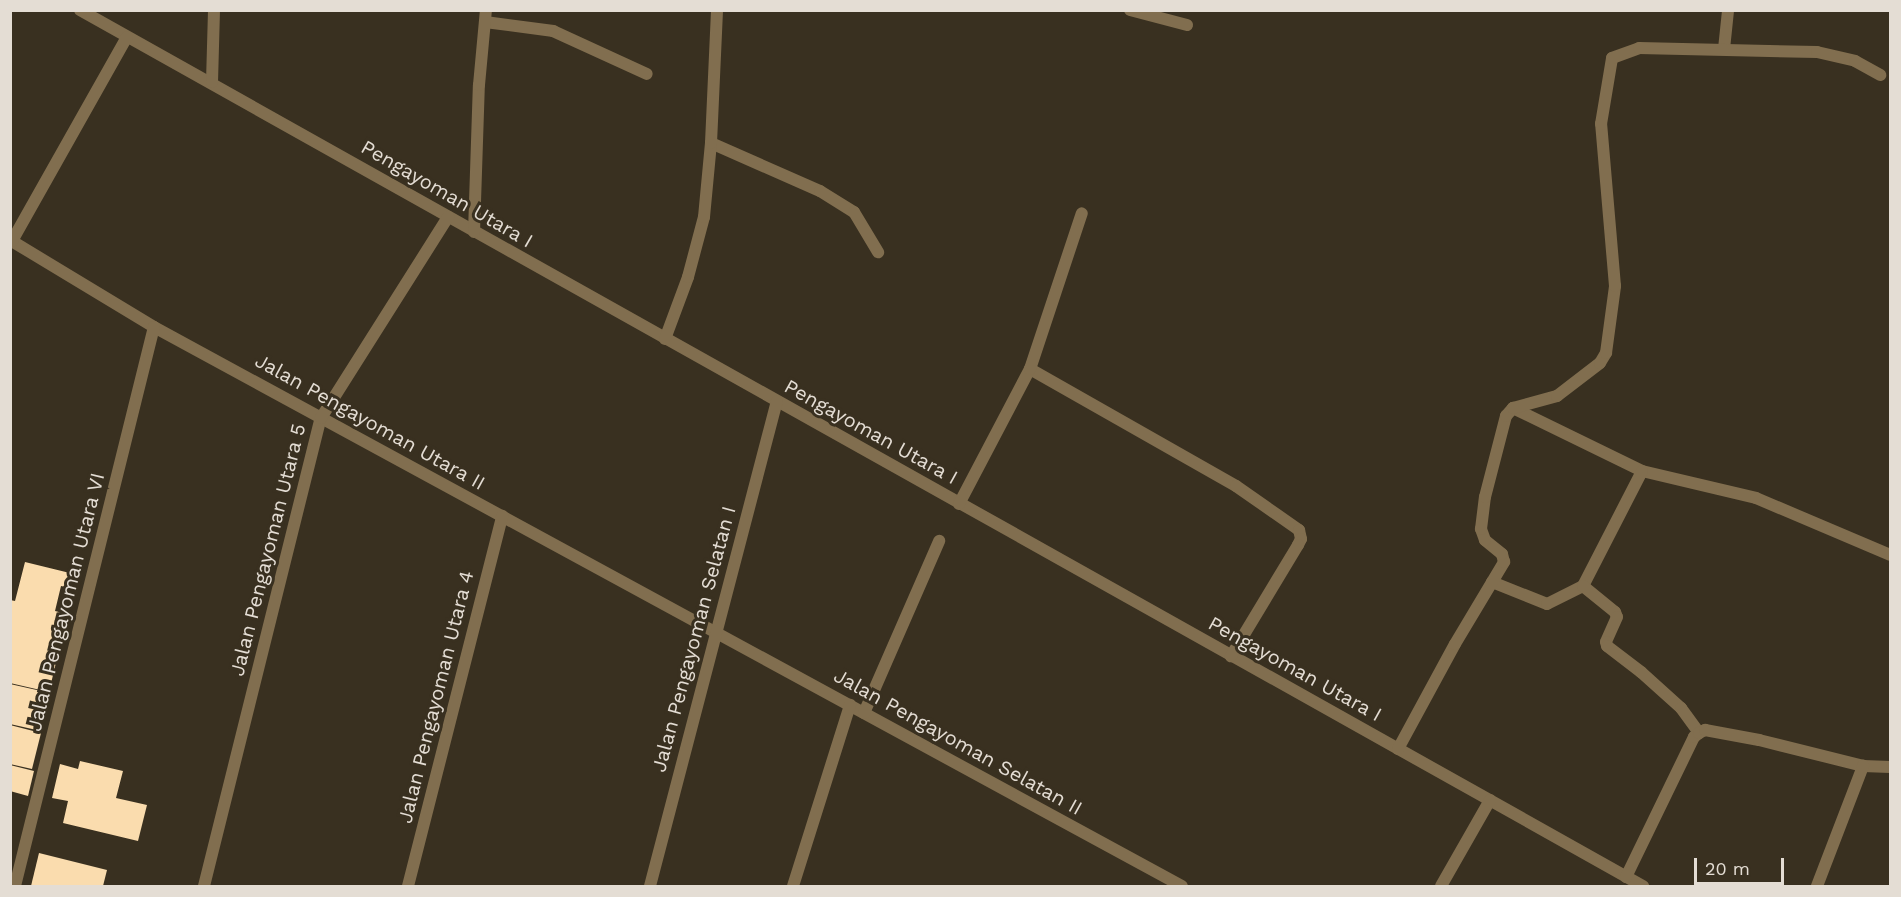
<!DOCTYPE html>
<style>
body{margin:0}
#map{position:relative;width:1901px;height:897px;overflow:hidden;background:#393020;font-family:"Work Sans",sans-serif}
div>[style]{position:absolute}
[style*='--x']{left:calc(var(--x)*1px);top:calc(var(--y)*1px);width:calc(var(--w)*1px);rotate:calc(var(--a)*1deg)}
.building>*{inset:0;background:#fadcae}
.minor>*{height:12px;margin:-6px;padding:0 6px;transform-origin:6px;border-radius:6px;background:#816e4f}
span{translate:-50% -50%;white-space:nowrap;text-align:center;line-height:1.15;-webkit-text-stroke:6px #393020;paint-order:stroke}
.street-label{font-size:20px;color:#e4ddd4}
.frame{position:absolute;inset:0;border:12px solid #e4ddd4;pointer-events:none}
.scale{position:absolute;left:1694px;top:858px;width:90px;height:27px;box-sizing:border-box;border:3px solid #e4ddd4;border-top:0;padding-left:8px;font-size:18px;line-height:21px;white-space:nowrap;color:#e4ddd4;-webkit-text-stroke:4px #393020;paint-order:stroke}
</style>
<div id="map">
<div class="building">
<i style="clip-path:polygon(25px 562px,78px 575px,75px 589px,61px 586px,55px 611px,67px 614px,58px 653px,46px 651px,58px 654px,49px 692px,10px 683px,10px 600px,15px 601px)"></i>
<i style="clip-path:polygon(10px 684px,50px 693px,41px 731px,10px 724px)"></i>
<i style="clip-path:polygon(10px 725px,41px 733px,32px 769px,10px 764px)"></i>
<i style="clip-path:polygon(80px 761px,123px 771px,116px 798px,147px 805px,138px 841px,63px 823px,68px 801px,52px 798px,60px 764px,78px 769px)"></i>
<i style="clip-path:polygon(10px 765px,34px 771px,28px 796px,10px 791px)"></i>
<i style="clip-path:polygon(39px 853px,107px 870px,103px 886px,31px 886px)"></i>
</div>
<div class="minor">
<i style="--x:80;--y:10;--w:1792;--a:29.27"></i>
<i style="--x:1130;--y:10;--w:59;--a:14.7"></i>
<i style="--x:485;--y:22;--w:69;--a:7.5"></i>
<i style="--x:553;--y:31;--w:103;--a:24.6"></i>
<i style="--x:1724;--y:49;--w:39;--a:-84"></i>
<i style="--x:212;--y:82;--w:72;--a:-88.4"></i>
<i style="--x:711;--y:143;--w:119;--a:23.8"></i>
<i style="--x:820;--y:191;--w:40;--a:32"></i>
<i style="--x:854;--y:212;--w:47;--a:59"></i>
<i style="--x:474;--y:232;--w:147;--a:-88.1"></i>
<i style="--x:479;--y:85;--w:75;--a:-84.7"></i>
<i style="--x:10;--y:240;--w:168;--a:31.1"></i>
<i style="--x:154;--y:327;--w:1170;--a:28.54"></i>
<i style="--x:12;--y:241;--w:234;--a:-60.6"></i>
<i style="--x:665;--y:339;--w:66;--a:-69.6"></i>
<i style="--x:688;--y:277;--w:62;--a:-75.1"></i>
<i style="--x:704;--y:217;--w:74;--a:-84.6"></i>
<i style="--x:711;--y:143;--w:133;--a:-87.4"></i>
<i style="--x:1030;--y:369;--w:237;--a:29.6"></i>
<i style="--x:1236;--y:486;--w:77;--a:34.9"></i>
<i style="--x:1299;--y:530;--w:9;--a:77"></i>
<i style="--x:1301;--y:539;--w:7;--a:117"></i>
<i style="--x:1298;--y:545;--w:130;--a:121.1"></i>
<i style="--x:1513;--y:408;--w:144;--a:26"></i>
<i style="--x:1642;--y:471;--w:117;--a:13.3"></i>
<i style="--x:1756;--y:498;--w:146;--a:23"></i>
<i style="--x:959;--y:504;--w:153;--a:-62.3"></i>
<i style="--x:1030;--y:369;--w:164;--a:-71.6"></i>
<i style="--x:1492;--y:582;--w:59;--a:21.8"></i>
<i style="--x:1547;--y:604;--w:40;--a:-26.6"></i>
<i style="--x:1583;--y:586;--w:129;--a:-62.8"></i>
<i style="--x:1583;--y:586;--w:41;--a:39.1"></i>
<i style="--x:1615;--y:612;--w:5;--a:68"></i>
<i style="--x:1617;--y:617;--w:27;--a:114"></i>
<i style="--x:1606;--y:642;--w:4;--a:76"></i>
<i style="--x:1607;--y:646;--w:43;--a:37.4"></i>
<i style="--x:1641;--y:672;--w:54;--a:42"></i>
<i style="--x:1681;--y:708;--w:31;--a:54"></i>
<i style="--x:864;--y:713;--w:188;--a:-66.4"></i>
<i style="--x:1398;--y:749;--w:119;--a:-61.5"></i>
<i style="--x:1455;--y:644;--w:96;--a:-59.1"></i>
<i style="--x:1504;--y:562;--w:8;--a:-104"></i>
<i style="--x:1502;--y:554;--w:22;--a:-141"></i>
<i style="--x:1485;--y:540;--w:12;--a:-110"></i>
<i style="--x:1481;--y:529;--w:32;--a:-83"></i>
<i style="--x:1485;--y:497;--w:84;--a:-75.5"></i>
<i style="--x:1506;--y:416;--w:11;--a:-49"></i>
<i style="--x:1513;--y:408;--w:46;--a:-15.3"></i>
<i style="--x:1557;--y:396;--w:54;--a:-37.5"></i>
<i style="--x:1600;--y:363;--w:12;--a:-59"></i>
<i style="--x:1606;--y:353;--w:68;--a:-82.3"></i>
<i style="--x:1615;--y:286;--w:163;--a:-94.9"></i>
<i style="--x:1601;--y:124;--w:67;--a:-80.5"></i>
<i style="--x:1612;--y:58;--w:29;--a:-20"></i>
<i style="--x:1639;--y:48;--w:178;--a:1.3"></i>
<i style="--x:1817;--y:52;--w:39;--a:13"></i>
<i style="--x:1855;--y:61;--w:29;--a:29"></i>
<i style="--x:1626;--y:877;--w:156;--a:-64.1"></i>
<i style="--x:1694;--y:737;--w:6;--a:-39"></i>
<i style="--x:1699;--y:733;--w:7;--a:-27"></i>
<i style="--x:1705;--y:730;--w:55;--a:10.5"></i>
<i style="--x:1759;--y:740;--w:107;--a:14"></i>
<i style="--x:1863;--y:766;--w:27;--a:2"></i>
<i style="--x:15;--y:886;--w:576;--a:-76.04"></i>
<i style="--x:204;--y:886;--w:482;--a:-76"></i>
<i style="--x:321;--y:418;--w:238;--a:-57.7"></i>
<i style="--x:408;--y:886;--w:382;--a:-75.7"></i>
<i style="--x:650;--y:886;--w:501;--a:-75.33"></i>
<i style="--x:793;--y:886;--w:190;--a:-72.5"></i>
<i style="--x:1441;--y:886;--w:99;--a:-60.3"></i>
<i style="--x:1817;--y:886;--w:129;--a:-69"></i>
</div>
<div class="street-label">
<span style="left:447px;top:194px;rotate:30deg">Pengayoman Utara I</span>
<span style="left:370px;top:422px;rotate:29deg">Jalan Pengayoman Utara II</span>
<span style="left:871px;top:432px;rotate:29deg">Pengayoman Utara I</span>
<span style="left:268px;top:550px;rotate:-76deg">Jalan Pengayoman Utara 5</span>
<span style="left:66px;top:602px;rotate:-76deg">Jalan Pengayoman Utara VI</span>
<span style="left:694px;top:639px;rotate:-75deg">Jalan Pengayoman Selatan I</span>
<span style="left:1295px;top:669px;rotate:29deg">Pengayoman Utara I</span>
<span style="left:436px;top:697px;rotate:-76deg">Jalan Pengayoman Utara 4</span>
<span style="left:958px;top:742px;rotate:29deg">Jalan Pengayoman Selatan II</span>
</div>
<div class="frame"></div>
<div class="scale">20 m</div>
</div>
